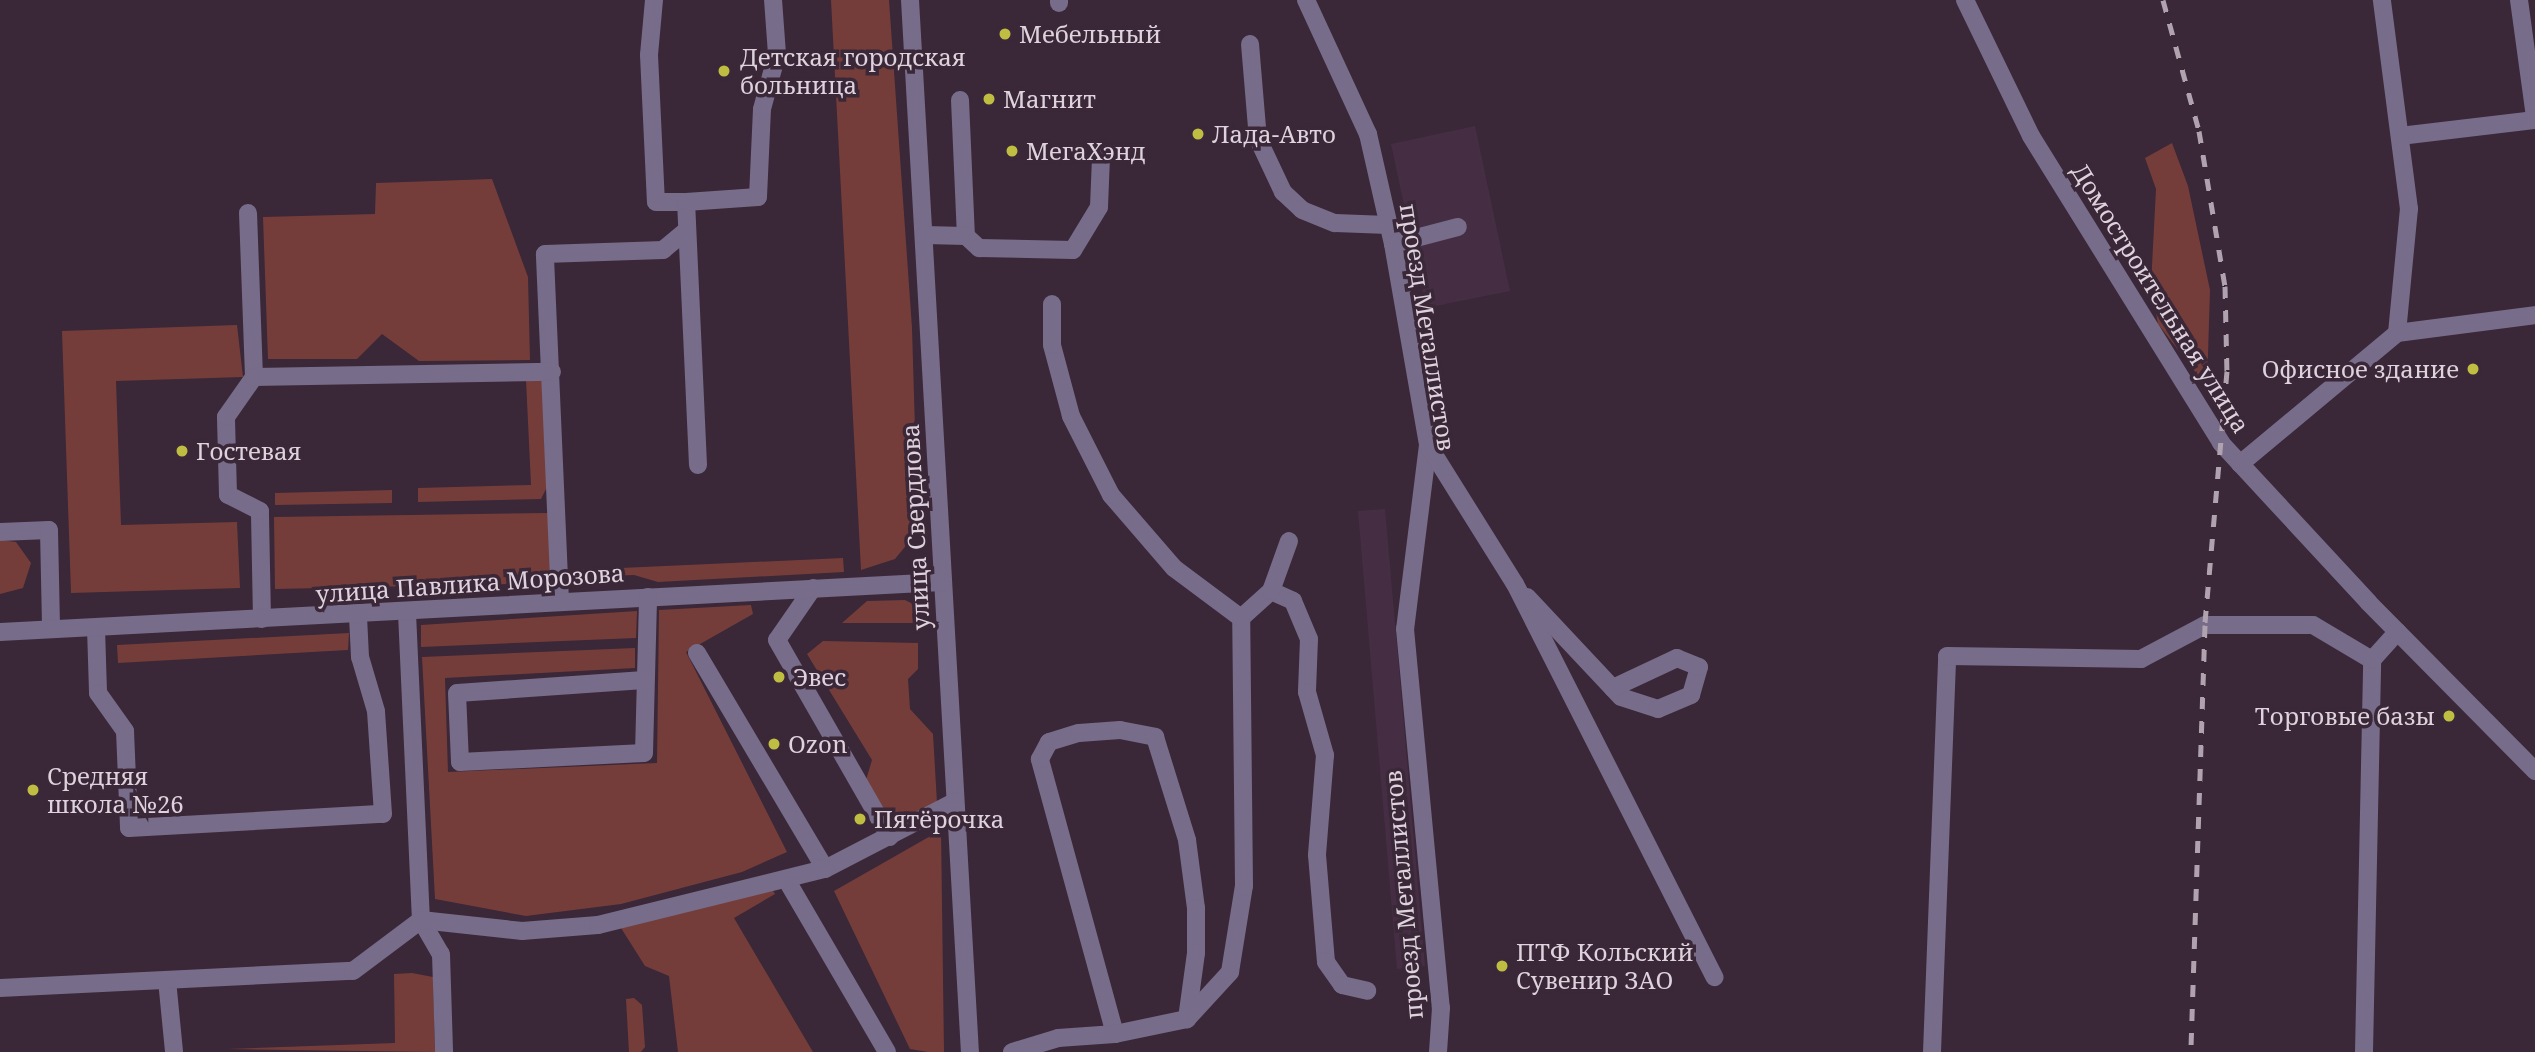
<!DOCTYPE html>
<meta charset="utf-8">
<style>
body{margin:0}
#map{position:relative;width:2535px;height:1052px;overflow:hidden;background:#3a2738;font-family:"Noto Serif",serif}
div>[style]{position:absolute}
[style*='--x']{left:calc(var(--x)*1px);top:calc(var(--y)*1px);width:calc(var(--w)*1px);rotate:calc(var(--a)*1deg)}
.built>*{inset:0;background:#452e44}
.green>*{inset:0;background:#753d39}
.minor>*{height:18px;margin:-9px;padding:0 9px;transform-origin:9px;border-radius:9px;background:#776c89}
.rail>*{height:5px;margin-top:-2.5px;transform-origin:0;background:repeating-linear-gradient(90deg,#b0a2af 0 12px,transparent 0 24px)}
.dots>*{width:19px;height:19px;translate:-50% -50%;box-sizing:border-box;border:4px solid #3a2738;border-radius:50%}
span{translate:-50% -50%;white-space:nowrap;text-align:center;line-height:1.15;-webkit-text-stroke:7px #3a2738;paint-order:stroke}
.poi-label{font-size:24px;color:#ded2dd}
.left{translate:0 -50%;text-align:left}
.right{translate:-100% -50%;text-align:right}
.street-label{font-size:24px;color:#ded2dd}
</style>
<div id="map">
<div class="built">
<i style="clip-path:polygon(1475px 126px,1510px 291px,1426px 308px,1391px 144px)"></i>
<i style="clip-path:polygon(1385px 509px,1425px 966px,1397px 969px,1358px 511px)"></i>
</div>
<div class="green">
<i style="clip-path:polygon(831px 0,889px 0,912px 328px,918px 531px,895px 559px,861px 570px)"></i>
<i style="clip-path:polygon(2172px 143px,2188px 186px,2210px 290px,2207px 387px,2158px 324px,2151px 285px,2156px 189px,2145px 158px)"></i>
<i style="clip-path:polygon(492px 179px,528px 277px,530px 360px,419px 361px,382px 334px,357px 359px,268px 359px,263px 217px,375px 214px,376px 183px)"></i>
<i style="clip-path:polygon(237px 325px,243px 377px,116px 381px,121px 525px,237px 522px,240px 588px,71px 593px,62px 331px)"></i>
<i style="clip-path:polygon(542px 379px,548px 485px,541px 499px,418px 502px,418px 488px,531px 485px,526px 380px)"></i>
<i style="clip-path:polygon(392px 490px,392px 503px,275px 505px,275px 493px)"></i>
<i style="clip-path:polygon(549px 513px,553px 583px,275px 589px,274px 517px)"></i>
<i style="clip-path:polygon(0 540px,16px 542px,31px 563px,23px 588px,0 594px)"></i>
<i style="clip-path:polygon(843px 558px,844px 572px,658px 582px,634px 575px,578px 577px,577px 570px)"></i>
<i style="clip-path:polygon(905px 600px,913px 604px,917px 623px,842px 623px,867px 601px)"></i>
<i style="clip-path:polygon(751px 605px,753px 614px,686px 652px,787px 852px,742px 872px,621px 904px,526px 916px,435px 899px,422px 657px,635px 648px,635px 668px,445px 678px,448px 772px,657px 763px,659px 610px)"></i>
<i style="clip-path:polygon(637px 611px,636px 638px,421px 647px,421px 625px)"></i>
<i style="clip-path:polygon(349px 633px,348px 650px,118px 663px,117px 645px)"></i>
<i style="clip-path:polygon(823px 641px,918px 643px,918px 669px,908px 679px,910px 709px,933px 734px,937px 803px,911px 820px,887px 814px,866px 780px,872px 760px,807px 654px)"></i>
<i style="clip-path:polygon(941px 830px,944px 1052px,928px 1052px,910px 1049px,834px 891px)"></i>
<i style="clip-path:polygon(772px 889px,775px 894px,734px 918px,813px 1052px,678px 1052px,669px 976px,645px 966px,621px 928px)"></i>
<i style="clip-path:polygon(412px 973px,433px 977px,435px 1052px,227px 1049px,395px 1043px,394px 974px)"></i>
<i style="clip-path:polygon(634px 998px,642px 1005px,645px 1047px,641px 1052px,629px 1052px,626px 999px)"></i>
</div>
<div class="minor">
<i style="--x:654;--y:0;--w:55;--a:95.2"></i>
<i style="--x:649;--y:55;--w:147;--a:87.3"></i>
<i style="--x:656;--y:202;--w:30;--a:0"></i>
<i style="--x:910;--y:0;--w:1054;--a:86.74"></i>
<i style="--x:1059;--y:0;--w:3;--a:90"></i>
<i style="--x:1306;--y:0;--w:148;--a:65.2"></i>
<i style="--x:1368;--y:134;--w:113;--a:77.2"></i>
<i style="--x:1393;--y:244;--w:204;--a:80.1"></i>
<i style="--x:1428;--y:445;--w:185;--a:97.1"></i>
<i style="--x:1405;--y:629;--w:381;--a:84.6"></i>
<i style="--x:1441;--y:1008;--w:44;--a:93.9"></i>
<i style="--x:1965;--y:0;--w:151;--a:64.1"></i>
<i style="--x:2031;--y:136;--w:361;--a:58.2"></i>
<i style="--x:2221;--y:443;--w:217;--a:47.2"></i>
<i style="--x:2368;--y:602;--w:238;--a:45.3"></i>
<i style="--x:2519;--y:0;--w:118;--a:82.2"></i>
<i style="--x:1250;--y:44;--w:95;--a:85.2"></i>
<i style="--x:1258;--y:139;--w:59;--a:64.7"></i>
<i style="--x:1283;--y:192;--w:26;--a:43"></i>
<i style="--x:1302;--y:210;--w:35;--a:22"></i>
<i style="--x:1335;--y:223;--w:53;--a:2.2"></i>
<i style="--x:960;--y:100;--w:136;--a:87.5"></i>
<i style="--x:2400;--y:136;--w:136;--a:-6.8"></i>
<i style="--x:248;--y:213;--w:164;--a:87.9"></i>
<i style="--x:925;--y:235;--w:41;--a:1.4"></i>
<i style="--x:966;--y:236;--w:18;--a:43"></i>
<i style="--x:979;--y:248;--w:94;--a:1.2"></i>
<i style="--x:1073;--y:250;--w:50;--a:-58.8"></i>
<i style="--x:1099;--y:207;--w:50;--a:-87.7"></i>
<i style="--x:1393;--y:244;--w:67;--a:-14.7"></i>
<i style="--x:2397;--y:333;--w:139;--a:-7.4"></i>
<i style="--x:1428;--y:445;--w:164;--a:58"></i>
<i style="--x:1515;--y:584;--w:441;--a:63.1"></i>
<i style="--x:2240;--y:464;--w:204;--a:-39.8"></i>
<i style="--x:2397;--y:333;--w:125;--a:-84.5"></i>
<i style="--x:2409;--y:209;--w:211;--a:-97.4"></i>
<i style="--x:698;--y:465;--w:263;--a:-92.6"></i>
<i style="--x:686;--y:202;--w:72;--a:-4"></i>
<i style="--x:758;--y:197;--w:88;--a:-87.4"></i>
<i style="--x:762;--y:109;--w:57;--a:-74.7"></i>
<i style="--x:777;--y:54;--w:54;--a:-94.2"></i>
<i style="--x:0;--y:532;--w:49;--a:-2.3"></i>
<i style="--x:49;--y:530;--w:99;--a:88.8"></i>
<i style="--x:813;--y:588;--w:63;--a:124.7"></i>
<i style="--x:777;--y:640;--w:227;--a:60.2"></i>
<i style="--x:1271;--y:591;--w:24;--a:24"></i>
<i style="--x:1293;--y:601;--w:41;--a:67.2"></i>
<i style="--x:1309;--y:639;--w:53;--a:92.2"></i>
<i style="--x:1307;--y:692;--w:66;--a:74.1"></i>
<i style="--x:1325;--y:755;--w:100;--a:94.6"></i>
<i style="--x:1317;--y:855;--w:107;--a:85.2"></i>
<i style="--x:1326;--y:962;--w:28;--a:55"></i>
<i style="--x:1342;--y:985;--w:26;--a:13"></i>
<i style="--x:1527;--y:597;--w:137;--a:46.8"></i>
<i style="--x:1621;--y:697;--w:39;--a:18"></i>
<i style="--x:1658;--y:709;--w:36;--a:-23"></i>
<i style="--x:1691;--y:695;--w:29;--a:-74"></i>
<i style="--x:1699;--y:667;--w:24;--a:-158"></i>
<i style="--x:1677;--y:658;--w:71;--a:154.9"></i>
<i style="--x:560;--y:601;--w:347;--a:-92.5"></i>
<i style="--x:545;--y:254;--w:118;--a:-1.9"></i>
<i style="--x:663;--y:250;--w:31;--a:-40"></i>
<i style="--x:407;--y:613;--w:307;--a:87.4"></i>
<i style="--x:421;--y:920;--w:39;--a:60"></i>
<i style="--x:441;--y:954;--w:98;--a:88.2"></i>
<i style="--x:1241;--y:618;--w:40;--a:-42"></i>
<i style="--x:1271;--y:591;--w:53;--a:-70.2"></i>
<i style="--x:262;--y:619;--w:108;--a:-91.1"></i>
<i style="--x:260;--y:511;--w:36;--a:-153"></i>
<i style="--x:228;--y:495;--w:78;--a:-91.5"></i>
<i style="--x:226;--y:417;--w:49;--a:-55"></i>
<i style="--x:254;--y:377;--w:298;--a:-1"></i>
<i style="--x:96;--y:628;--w:65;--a:88.2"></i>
<i style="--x:98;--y:693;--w:47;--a:54.6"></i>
<i style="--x:125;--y:731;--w:97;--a:87.6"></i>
<i style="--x:129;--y:828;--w:254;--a:-3.2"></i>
<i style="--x:383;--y:814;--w:103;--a:-93.9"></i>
<i style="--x:376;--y:711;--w:56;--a:-106.5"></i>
<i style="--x:360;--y:657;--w:41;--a:-92.8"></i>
<i style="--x:0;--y:632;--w:943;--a:-3.04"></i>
<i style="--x:697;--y:653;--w:251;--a:59.3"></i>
<i style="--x:825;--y:869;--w:145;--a:-27.4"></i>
<i style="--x:644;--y:680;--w:187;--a:176"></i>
<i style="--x:457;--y:693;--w:69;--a:87.5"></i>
<i style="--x:460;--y:762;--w:184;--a:-2.8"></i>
<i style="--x:644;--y:753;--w:156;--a:-88.5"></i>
<i style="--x:786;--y:879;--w:200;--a:59.7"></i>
<i style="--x:167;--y:980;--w:72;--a:84.4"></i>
<i style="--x:0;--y:988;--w:353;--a:-2.8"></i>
<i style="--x:353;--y:971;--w:85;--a:-36.9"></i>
<i style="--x:421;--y:920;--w:102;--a:6.2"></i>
<i style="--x:522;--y:931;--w:76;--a:-4.5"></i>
<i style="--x:598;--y:925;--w:234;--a:-13.9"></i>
<i style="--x:1115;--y:1034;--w:285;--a:-105.3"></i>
<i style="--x:1040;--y:759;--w:19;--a:-62"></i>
<i style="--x:1049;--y:742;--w:31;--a:-17"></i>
<i style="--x:1079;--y:733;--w:41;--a:-4.2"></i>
<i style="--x:1120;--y:730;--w:36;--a:11"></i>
<i style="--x:1155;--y:737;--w:108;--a:72.7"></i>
<i style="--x:1187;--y:840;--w:69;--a:82.5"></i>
<i style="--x:1196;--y:908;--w:45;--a:90"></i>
<i style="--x:1196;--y:953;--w:67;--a:97.8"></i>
<i style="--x:1012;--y:1052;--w:48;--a:-16.9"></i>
<i style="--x:1058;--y:1038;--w:57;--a:-4"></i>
<i style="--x:1115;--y:1034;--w:74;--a:-11.8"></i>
<i style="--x:1187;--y:1019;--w:64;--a:-47.5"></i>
<i style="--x:1230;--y:972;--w:87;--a:-80.8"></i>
<i style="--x:1244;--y:886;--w:268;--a:-90.6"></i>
<i style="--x:1241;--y:618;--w:84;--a:-143.3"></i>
<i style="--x:1174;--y:568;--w:96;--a:-130.8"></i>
<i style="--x:1111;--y:495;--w:89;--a:-116.9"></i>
<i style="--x:1071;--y:416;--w:73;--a:-105"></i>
<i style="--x:1052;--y:345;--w:41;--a:-90"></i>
<i style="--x:1932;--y:1052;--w:396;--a:-87.8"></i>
<i style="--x:1947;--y:656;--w:194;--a:0.9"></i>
<i style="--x:2141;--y:659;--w:72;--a:-28"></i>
<i style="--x:2205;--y:625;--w:108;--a:0"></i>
<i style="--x:2313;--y:625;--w:69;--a:30.7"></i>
<i style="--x:2364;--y:1052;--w:392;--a:-88.8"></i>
<i style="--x:2372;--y:660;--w:38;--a:-48"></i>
</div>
<div class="rail">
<i style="--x:2163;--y:0;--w:136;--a:74.6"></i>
<i style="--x:2199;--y:131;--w:157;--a:80.5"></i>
<i style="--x:2225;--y:286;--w:85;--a:88.7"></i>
<i style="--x:2227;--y:371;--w:255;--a:95"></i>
<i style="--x:2205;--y:625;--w:427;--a:91.9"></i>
</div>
<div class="dots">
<i style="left:1005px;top:34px;background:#bfbe42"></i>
<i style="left:724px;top:71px;background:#bfbe42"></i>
<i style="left:989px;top:99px;background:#bfbe42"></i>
<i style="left:1198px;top:134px;background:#bfbe42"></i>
<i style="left:1012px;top:151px;background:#bfbe42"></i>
<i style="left:2473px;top:369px;background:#bfbe42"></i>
<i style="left:182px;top:451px;background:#bfbe42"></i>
<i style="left:779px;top:677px;background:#bfbe42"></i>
<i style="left:2449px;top:716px;background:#bfbe42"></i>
<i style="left:774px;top:744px;background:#bfbe42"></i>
<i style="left:33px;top:790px;background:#bfbe42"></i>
<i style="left:860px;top:819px;background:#bfbe42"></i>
<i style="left:1502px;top:966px;background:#bfbe42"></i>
</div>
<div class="poi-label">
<span class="left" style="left:1019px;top:34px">Мебельный</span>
<span class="left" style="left:740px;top:71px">Детская городская<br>больница</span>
<span class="left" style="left:1003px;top:99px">Магнит</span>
<span class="left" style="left:1212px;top:134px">Лада-Авто</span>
<span class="left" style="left:1026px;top:151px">МегаХэнд</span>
<span class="right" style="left:2459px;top:369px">Офисное здание</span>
<span class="left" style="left:196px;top:451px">Гостевая</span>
<span class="left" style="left:793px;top:677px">Эвес</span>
<span class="right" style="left:2435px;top:716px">Торговые базы</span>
<span class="left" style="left:788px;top:744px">Ozon</span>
<span class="left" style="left:47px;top:790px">Средняя<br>школа №26</span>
<span class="left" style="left:874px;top:819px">Пятёрочка</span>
<span class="left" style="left:1516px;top:966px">ПТФ Кольский<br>Сувенир ЗАО</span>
</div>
<div class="street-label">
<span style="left:2161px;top:298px;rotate:58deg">Домостроительная улица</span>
<span style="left:1428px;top:327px;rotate:81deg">проезд Металлистов</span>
<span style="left:915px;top:527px;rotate:-93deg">улица Свердлова</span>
<span style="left:470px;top:583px;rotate:-4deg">улица Павлика Морозова</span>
<span style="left:1403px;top:895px;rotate:-95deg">проезд Металлистов</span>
</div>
</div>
